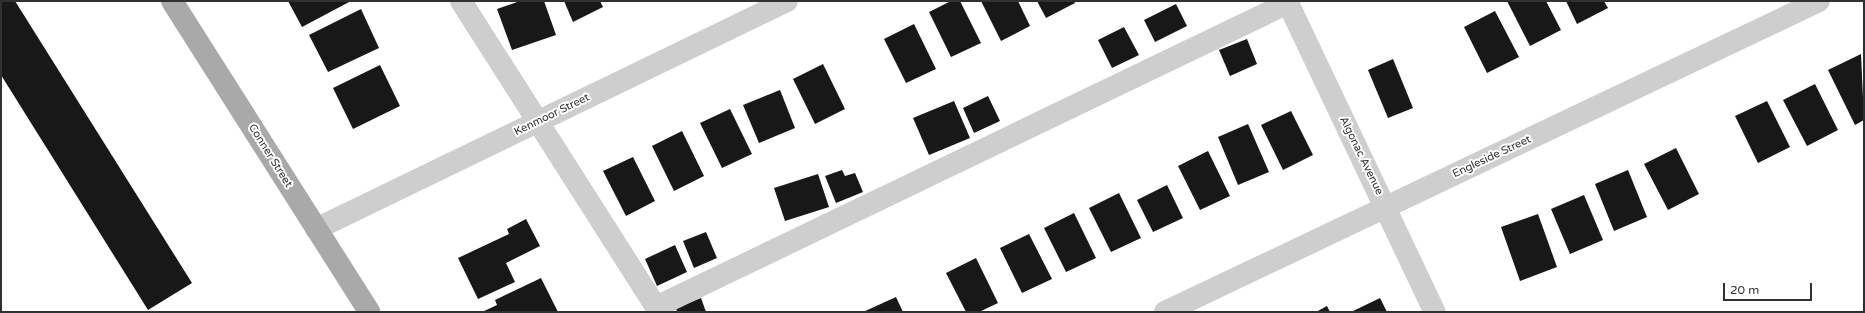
<!DOCTYPE html>
<style>
body{margin:0}
#map{position:relative;width:1865px;height:313px;overflow:hidden;background:#fff;font-family:"Varela Round",sans-serif}
div>[style]{position:absolute}
[style*='--x']{left:calc(var(--x)*1px);top:calc(var(--y)*1px);width:calc(var(--w)*1px);rotate:calc(var(--a)*1deg)}
.building>*{inset:0;background:#181818}
.minor>*{height:22px;margin:-11px;padding:0 11px;transform-origin:11px;border-radius:11px;background:#cecece}
.major>*{height:22px;margin:-11px;padding:0 11px;transform-origin:11px;border-radius:11px;background:#a9a9a9}
span{translate:-50% -50%;white-space:nowrap;text-align:center;line-height:1.15;-webkit-text-stroke:4px #fff;paint-order:stroke}
.street-label{font-size:11px;color:#313131}
.frame{position:absolute;inset:0;border:2px solid #313131;pointer-events:none}
.scale{position:absolute;left:1723px;top:283px;width:89px;height:18px;box-sizing:border-box;border:2px solid #313131;border-top:0;padding-left:5px;font-size:12px;line-height:14px;white-space:nowrap;color:#313131;-webkit-text-stroke:3px #fff;paint-order:stroke}
</style>
<div id="map">
<div class="building">
<i style="clip-path:polygon(1px 1px,15px 1px,192px 283px,148px 310px,1px 75px)"></i>
<i style="clip-path:polygon(288px 1px,351px 1px,302px 27px)"></i>
<i style="clip-path:polygon(520px 1px,544px 1px,556px 35px,512px 50px,497px 9px)"></i>
<i style="clip-path:polygon(564px 1px,600px 1px,603px 7px,573px 22px)"></i>
<i style="clip-path:polygon(951px 1px,960px 1px,981px 43px,951px 57px,929px 12px)"></i>
<i style="clip-path:polygon(981px 1px,1018px 1px,1030px 26px,1001px 41px)"></i>
<i style="clip-path:polygon(1037px 1px,1074px 1px,1075px 3px,1046px 18px)"></i>
<i style="clip-path:polygon(1507px 1px,1546px 1px,1561px 30px,1530px 46px)"></i>
<i style="clip-path:polygon(1566px 1px,1604px 1px,1608px 8px,1577px 24px)"></i>
<i style="clip-path:polygon(1176px 4px,1187px 26px,1155px 42px,1144px 20px)"></i>
<i style="clip-path:polygon(361px 9px,379px 48px,328px 72px,309px 35px)"></i>
<i style="clip-path:polygon(1495px 11px,1519px 57px,1487px 73px,1464px 27px)"></i>
<i style="clip-path:polygon(914px 24px,936px 69px,906px 83px,884px 39px)"></i>
<i style="clip-path:polygon(1124px 27px,1139px 55px,1112px 68px,1098px 40px)"></i>
<i style="clip-path:polygon(1247px 39px,1257px 64px,1230px 76px,1219px 50px)"></i>
<i style="clip-path:polygon(1861px 54px,1864px 120px,1855px 125px,1828px 70px)"></i>
<i style="clip-path:polygon(1393px 59px,1413px 108px,1388px 118px,1368px 70px)"></i>
<i style="clip-path:polygon(823px 64px,845px 109px,815px 124px,793px 79px)"></i>
<i style="clip-path:polygon(380px 65px,400px 106px,353px 129px,333px 88px)"></i>
<i style="clip-path:polygon(1815px 84px,1838px 130px,1807px 146px,1783px 100px)"></i>
<i style="clip-path:polygon(780px 90px,795px 128px,759px 143px,743px 105px)"></i>
<i style="clip-path:polygon(988px 96px,1000px 121px,974px 133px,963px 108px)"></i>
<i style="clip-path:polygon(954px 101px,970px 138px,929px 155px,913px 118px)"></i>
<i style="clip-path:polygon(1767px 101px,1790px 147px,1758px 163px,1735px 116px)"></i>
<i style="clip-path:polygon(730px 109px,752px 154px,722px 168px,700px 123px)"></i>
<i style="clip-path:polygon(1291px 111px,1313px 155px,1283px 170px,1261px 125px)"></i>
<i style="clip-path:polygon(1248px 124px,1269px 172px,1238px 185px,1218px 137px)"></i>
<i style="clip-path:polygon(682px 131px,704px 176px,674px 191px,652px 146px)"></i>
<i style="clip-path:polygon(1676px 148px,1699px 194px,1668px 210px,1644px 164px)"></i>
<i style="clip-path:polygon(1208px 151px,1230px 196px,1200px 210px,1178px 166px)"></i>
<i style="clip-path:polygon(633px 157px,655px 201px,626px 216px,603px 171px)"></i>
<i style="clip-path:polygon(842px 170px,845px 176px,855px 173px,863px 192px,836px 203px,825px 176px)"></i>
<i style="clip-path:polygon(1628px 170px,1647px 217px,1614px 231px,1595px 184px)"></i>
<i style="clip-path:polygon(818px 174px,829px 207px,785px 221px,774px 188px)"></i>
<i style="clip-path:polygon(1167px 185px,1183px 218px,1153px 232px,1137px 200px)"></i>
<i style="clip-path:polygon(1119px 193px,1141px 238px,1111px 252px,1089px 208px)"></i>
<i style="clip-path:polygon(1584px 195px,1603px 240px,1570px 254px,1551px 209px)"></i>
<i style="clip-path:polygon(1074px 213px,1096px 258px,1066px 272px,1044px 228px)"></i>
<i style="clip-path:polygon(1538px 214px,1557px 267px,1520px 281px,1501px 227px)"></i>
<i style="clip-path:polygon(526px 219px,540px 246px,506px 263px,515px 282px,478px 299px,458px 258px,509px 234px,507px 229px)"></i>
<i style="clip-path:polygon(706px 232px,717px 258px,694px 268px,683px 241px)"></i>
<i style="clip-path:polygon(1029px 234px,1052px 279px,1022px 293px,1000px 248px)"></i>
<i style="clip-path:polygon(675px 245px,687px 272px,657px 286px,645px 259px)"></i>
<i style="clip-path:polygon(976px 258px,998px 303px,979px 312px,966px 312px,946px 273px)"></i>
<i style="clip-path:polygon(541px 278px,558px 312px,482px 312px,497px 305px,495px 300px)"></i>
<i style="clip-path:polygon(896px 297px,903px 312px,863px 312px)"></i>
<i style="clip-path:polygon(701px 298px,706px 312px,677px 312px,676px 308px)"></i>
<i style="clip-path:polygon(1380px 298px,1387px 312px,1351px 312px)"></i>
<i style="clip-path:polygon(1327px 306px,1330px 312px,1316px 312px)"></i>
</div>
<div class="minor">
<i style="--x:461;--y:1;--w:369;--a:57.5"></i>
<i style="--x:1287;--y:1;--w:344;--a:64.6"></i>
<i style="--x:316;--y:229;--w:523;--a:-25.83"></i>
<i style="--x:656;--y:307;--w:701;--a:-25.69"></i>
<i style="--x:1165;--y:312;--w:724;--a:-25.43"></i>
</div>
<div class="major">
<i style="--x:172;--y:1;--w:368;--a:57.6"></i>
</div>
<div class="street-label">
<span style="left:552px;top:115px;rotate:-26deg">Kenmoor Street</span>
<span style="left:270px;top:156px;rotate:58deg">Conner Street</span>
<span style="left:1361px;top:156px;rotate:64deg">Algonac Avenue</span>
<span style="left:1492px;top:157px;rotate:-25deg">Engleside Street</span>
</div>
<div class="frame"></div>
<div class="scale">20 m</div>
</div>
